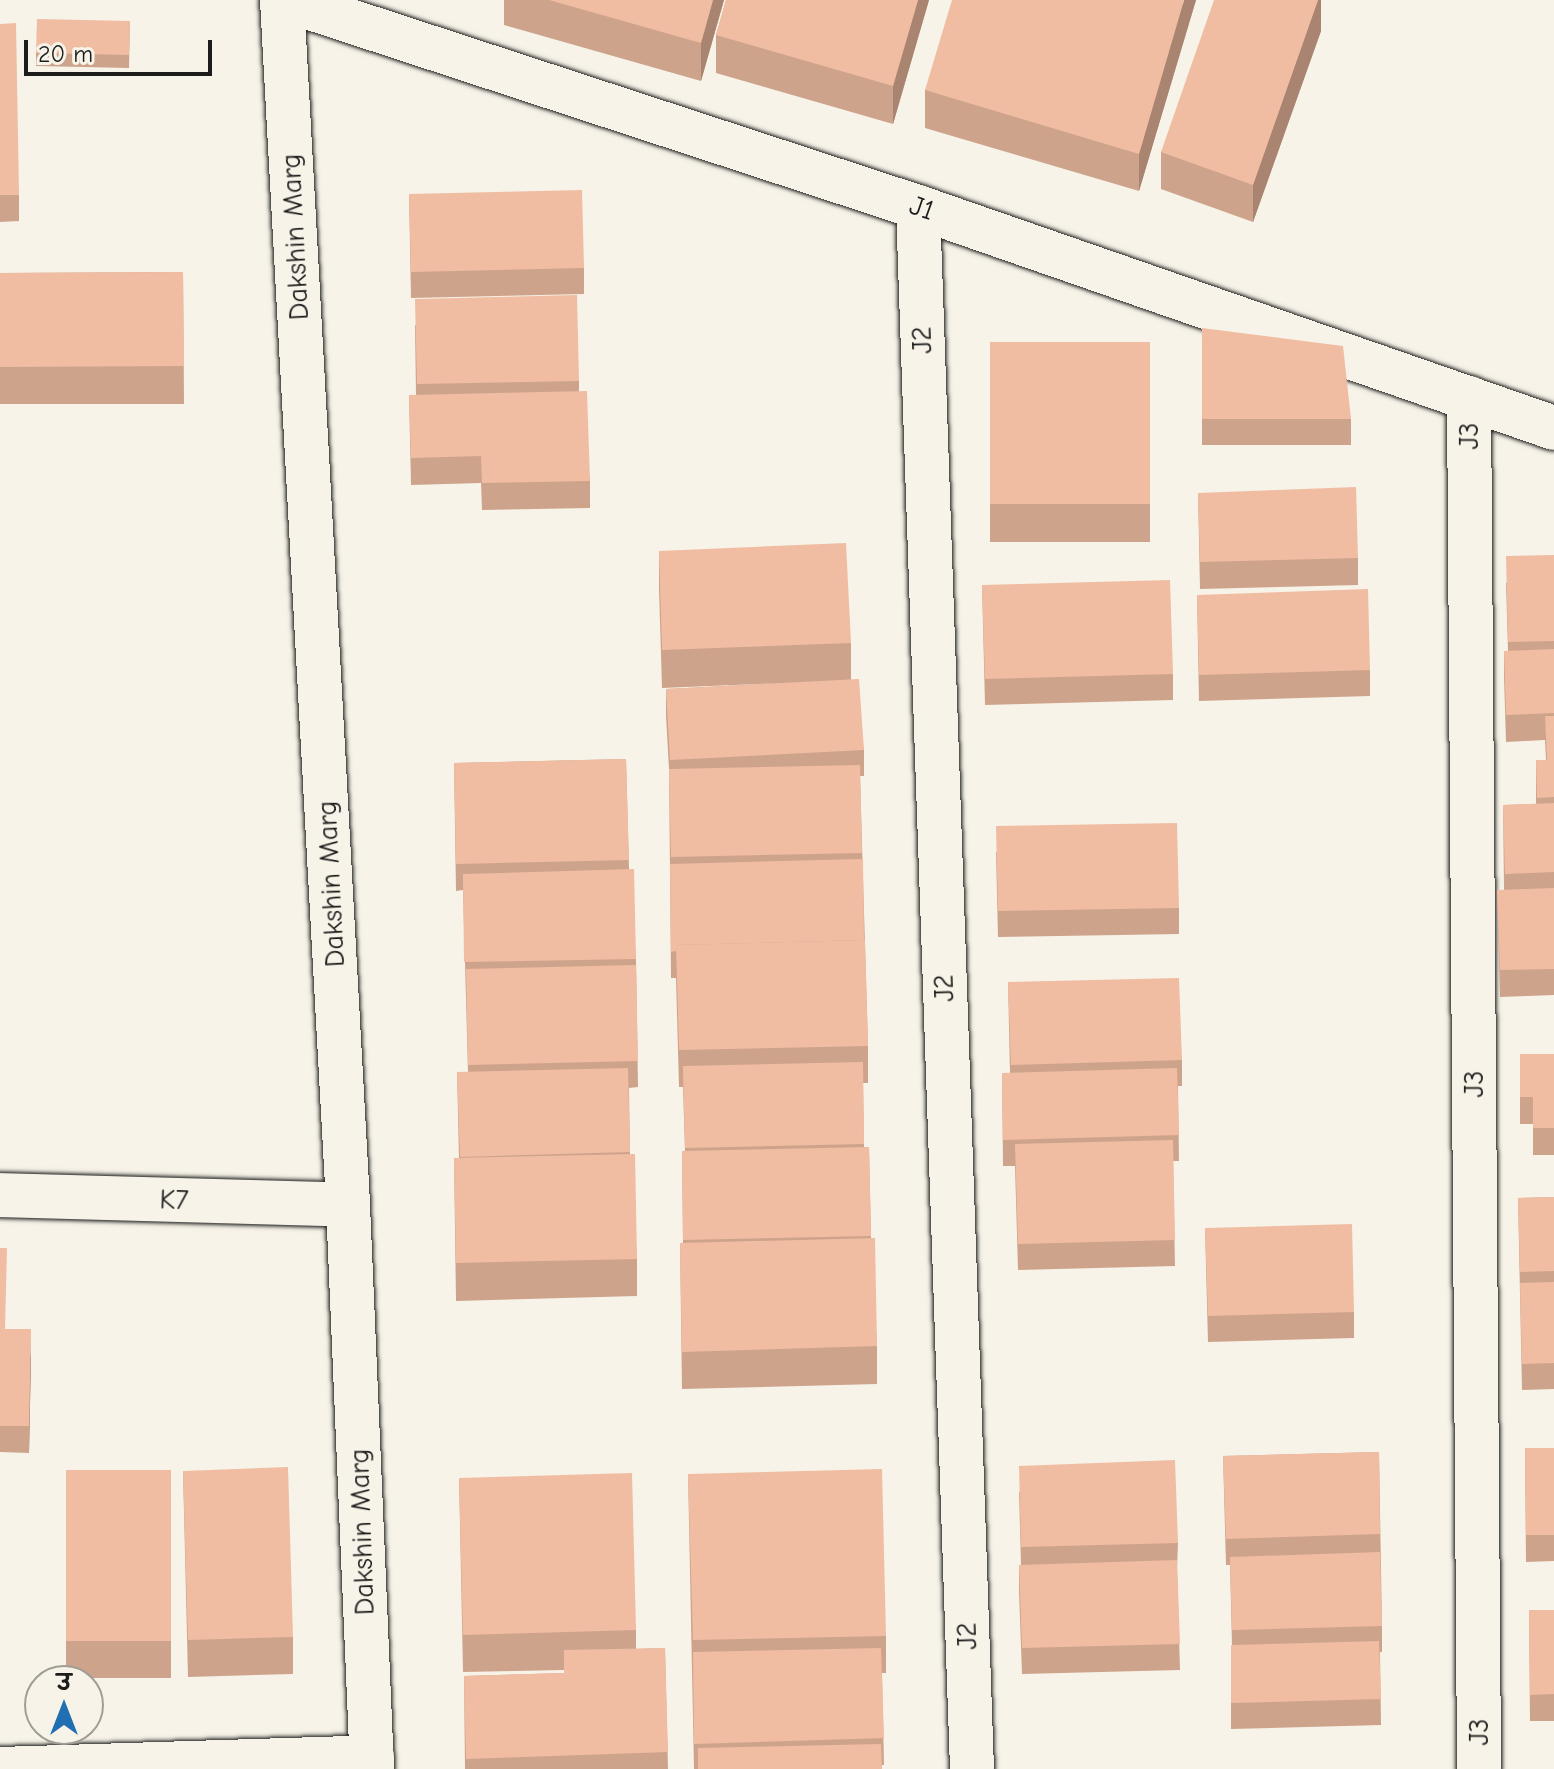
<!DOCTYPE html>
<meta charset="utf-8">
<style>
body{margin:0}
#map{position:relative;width:1554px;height:1769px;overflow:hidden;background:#f7f3e8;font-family:"Comic Neue","Playpen Sans Deva",sans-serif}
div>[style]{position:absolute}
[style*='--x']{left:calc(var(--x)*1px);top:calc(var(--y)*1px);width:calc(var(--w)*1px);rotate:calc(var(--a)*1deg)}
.roads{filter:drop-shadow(0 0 2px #1c1c1c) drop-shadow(0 0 2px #1c1c1c)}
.minor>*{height:44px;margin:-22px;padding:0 22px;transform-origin:22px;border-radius:22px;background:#f7f3e8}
.wall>*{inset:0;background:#cea38b}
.shaded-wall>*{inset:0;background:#a88471}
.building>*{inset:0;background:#f0bda2}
span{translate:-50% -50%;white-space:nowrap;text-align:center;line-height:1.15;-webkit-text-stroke:8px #f7f3e8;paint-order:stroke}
.street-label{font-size:28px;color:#1c1c1c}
.north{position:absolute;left:24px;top:1665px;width:80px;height:80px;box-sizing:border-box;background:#f7f3e8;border:2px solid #9f9d96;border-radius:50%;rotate:0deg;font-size:22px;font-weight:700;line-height:32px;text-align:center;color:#1c1c1c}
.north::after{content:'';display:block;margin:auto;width:28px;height:36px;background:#1f6fb2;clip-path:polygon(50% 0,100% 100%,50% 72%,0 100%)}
.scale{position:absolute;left:24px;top:40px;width:188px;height:36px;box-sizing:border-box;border:4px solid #1c1c1c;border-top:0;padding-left:10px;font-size:24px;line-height:28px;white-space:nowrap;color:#1c1c1c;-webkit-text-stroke:6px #f7f3e8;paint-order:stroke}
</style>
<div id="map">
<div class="roads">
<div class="minor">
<i style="--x:282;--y:0;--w:1207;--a:86.86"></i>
<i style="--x:348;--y:1205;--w:565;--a:87.56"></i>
<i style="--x:286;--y:0;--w:665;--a:18.14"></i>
<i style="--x:918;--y:207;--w:673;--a:19.16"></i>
<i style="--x:918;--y:207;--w:1563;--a:88.02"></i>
<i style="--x:1469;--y:398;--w:1371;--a:89.58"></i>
<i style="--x:0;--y:1195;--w:348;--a:1.6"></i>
<i style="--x:0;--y:1769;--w:372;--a:-1.8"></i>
</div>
</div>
<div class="wall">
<i style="clip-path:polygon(504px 0,724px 0,701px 81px,504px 25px)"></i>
<i style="clip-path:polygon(726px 0,929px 0,893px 124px,716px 73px,716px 35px)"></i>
<i style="clip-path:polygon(1196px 0,1139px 191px,925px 128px,925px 90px)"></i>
<i style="clip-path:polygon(1318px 0,1321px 0,1321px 31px,1253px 222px,1161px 189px,1161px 152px)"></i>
<i style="clip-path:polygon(130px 21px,129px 68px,36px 66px,36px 53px)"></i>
<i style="clip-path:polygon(0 24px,19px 195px,19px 221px,0 222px)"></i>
<i style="clip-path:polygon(409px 194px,584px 268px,584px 294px,411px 298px)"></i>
<i style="clip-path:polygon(183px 272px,184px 404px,0 404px,0 273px)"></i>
<i style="clip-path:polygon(415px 325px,579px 381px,579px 391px,590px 481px,590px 508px,482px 510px,481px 483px,411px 485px,409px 395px,416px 395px)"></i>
<i style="clip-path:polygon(1202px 328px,1351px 419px,1351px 445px,1202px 445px)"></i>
<i style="clip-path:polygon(990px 342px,1150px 342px,1150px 542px,990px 542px)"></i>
<i style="clip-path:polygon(1198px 493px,1358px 558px,1358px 585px,1200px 589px)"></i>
<i style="clip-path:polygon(659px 551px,851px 643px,851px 679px,864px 750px,864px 776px,860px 776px,868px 1046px,868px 1083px,863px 1083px,864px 1147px,869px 1147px,871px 1238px,877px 1346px,877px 1384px,682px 1389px,680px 1243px,683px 1243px,682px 1151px,685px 1151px,683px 1087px,679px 1087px,676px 978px,671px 978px,669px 769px,666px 716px,666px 689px,782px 683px,662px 688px,659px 589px)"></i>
<i style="clip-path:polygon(1554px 555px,1554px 995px,1500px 997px,1497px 890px,1504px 890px,1503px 805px,1536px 804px,1536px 760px,1546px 760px,1545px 740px,1506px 742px,1504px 677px,1504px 651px,1508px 651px,1506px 583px)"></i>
<i style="clip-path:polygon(982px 585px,1173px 674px,1173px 700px,985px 705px)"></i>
<i style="clip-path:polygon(1197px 595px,1370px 670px,1370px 696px,1199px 701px)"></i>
<i style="clip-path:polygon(626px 759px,629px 869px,636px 959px,638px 1087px,629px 1088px,630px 1154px,637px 1259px,637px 1296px,456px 1301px,454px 1158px,459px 1158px,457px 1072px,468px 1072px,463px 890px,456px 891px,454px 763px)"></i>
<i style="clip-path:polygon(996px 852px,1179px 908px,1179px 934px,998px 937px)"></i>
<i style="clip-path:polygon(1008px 982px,1182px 1060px,1182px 1086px,1178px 1086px,1179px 1161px,1173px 1161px,1175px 1266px,1018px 1270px,1015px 1166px,1003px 1166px,1002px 1073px,1010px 1073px)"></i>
<i style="clip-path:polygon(1520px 1054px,1554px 1054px,1554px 1155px,1533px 1155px,1533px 1124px,1520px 1124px)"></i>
<i style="clip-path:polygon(1554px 1197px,1554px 1389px,1522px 1390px,1518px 1198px)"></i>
<i style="clip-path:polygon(1205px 1228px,1354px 1312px,1354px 1338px,1208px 1342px)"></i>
<i style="clip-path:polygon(0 1248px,5px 1329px,31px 1356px,29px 1453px,0 1452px)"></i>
<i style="clip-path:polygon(1525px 1448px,1554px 1448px,1554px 1561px,1526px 1562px)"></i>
<i style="clip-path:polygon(1379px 1452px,1382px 1626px,1382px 1652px,1380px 1652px,1381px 1725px,1231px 1729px,1231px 1645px,1232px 1645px,1230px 1565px,1226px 1565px,1223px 1456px)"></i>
<i style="clip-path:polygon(66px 1470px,171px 1470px,171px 1678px,66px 1678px)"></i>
<i style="clip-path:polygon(183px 1471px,293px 1637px,293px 1674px,188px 1677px)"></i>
<i style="clip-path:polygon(688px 1474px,886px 1636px,886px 1673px,882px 1673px,884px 1765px,882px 1765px,882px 1769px,694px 1769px)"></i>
<i style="clip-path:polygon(459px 1478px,636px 1630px,636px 1649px,665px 1648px,668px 1769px,465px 1769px,464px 1676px,564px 1673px,564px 1670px,463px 1672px)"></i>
<i style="clip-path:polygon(1019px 1492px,1178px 1543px,1177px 1569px,1180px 1670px,1022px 1674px,1019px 1591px,1019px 1565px,1021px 1565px)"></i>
<i style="clip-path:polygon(1529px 1610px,1554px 1610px,1554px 1721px,1530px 1721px)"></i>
</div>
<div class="shaded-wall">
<i style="clip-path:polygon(713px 0,724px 0,701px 81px,701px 43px)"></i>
<i style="clip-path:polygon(918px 0,929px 0,893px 124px,893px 86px)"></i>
<i style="clip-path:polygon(1184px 0,1196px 0,1139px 191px,1139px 154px)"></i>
<i style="clip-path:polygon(1318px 0,1321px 0,1321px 31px,1253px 222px,1253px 185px)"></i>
<i style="clip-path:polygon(31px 1329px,31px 1356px,29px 1453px,29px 1426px)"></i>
</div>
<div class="building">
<i style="clip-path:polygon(549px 0,713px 0,701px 43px)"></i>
<i style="clip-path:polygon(726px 0,918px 0,893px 86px,716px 35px)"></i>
<i style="clip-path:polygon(952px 0,1184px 0,1139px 154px,925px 90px)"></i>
<i style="clip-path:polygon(1214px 0,1318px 0,1253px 185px,1161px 152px)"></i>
<i style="clip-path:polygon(37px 19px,130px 21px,129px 55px,36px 53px)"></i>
<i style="clip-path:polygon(16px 23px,19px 195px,0 195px,0 24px)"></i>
<i style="clip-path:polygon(582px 190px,584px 268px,411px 272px,409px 194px)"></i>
<i style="clip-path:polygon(183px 272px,184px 366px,0 367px,0 273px)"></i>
<i style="clip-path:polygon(577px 295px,579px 381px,417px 384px,415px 299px)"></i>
<i style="clip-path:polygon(1202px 328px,1343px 346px,1351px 419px,1202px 419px)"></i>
<i style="clip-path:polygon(990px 342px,1150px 342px,1150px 504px,990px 504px)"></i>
<i style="clip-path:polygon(587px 391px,590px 481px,482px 483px,481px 456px,411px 458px,409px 395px)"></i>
<i style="clip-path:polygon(1356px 487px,1358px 558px,1200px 562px,1198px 493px)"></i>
<i style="clip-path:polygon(846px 543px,851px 643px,662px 650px,659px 551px)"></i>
<i style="clip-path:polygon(1554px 555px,1554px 641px,1508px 642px,1506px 556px)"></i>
<i style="clip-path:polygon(1170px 580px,1173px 674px,985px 679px,982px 585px)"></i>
<i style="clip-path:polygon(1368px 589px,1370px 670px,1199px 675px,1197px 595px)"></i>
<i style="clip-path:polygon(1554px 649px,1554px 713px,1506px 715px,1504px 651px)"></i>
<i style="clip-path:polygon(859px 679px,864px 750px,670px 760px,666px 689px)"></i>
<i style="clip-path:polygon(1545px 716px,1554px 716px,1554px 797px,1537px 798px,1536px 760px,1547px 760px)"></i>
<i style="clip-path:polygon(626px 759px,629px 860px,456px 864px,454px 763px)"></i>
<i style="clip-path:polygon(860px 765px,862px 853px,671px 857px,669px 769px)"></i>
<i style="clip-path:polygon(1554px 803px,1554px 872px,1505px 874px,1503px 805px)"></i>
<i style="clip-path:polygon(1177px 823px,1179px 908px,998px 911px,996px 826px)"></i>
<i style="clip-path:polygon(863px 859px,864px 940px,676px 945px,676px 951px,671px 952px,670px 864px)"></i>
<i style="clip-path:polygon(634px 869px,636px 959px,464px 962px,463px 874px)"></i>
<i style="clip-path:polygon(1554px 888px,1554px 969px,1500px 970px,1497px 890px)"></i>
<i style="clip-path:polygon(865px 940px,868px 1046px,679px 1050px,676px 945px)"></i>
<i style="clip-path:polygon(636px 965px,638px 1061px,468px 1065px,466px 969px)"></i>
<i style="clip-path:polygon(1179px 978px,1182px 1060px,1011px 1065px,1008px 982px)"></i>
<i style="clip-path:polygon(1520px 1054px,1554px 1054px,1554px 1128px,1533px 1128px,1533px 1097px,1520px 1097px)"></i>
<i style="clip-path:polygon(863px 1062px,864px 1144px,685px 1148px,683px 1066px)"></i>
<i style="clip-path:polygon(628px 1068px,630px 1152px,460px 1157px,457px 1072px)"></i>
<i style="clip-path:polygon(1177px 1068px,1179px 1135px,1003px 1140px,1002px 1073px)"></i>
<i style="clip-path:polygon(1173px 1140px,1175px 1240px,1018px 1244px,1015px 1144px)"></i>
<i style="clip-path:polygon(869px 1147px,871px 1236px,683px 1240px,682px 1151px)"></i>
<i style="clip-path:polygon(635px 1154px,637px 1259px,456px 1263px,454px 1158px)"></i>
<i style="clip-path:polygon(1554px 1197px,1554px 1271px,1520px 1272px,1518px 1198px)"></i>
<i style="clip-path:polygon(1352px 1224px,1354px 1312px,1208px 1316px,1205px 1228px)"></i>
<i style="clip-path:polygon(875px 1238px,877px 1346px,682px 1352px,680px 1243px)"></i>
<i style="clip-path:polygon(0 1248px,7px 1248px,5px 1329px,31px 1329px,29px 1426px,0 1426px)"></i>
<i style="clip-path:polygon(1554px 1282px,1554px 1363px,1522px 1364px,1520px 1283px)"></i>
<i style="clip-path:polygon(1525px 1448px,1554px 1448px,1554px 1535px,1526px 1535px)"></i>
<i style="clip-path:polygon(1379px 1452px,1380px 1534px,1226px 1539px,1223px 1456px)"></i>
<i style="clip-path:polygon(1175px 1460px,1178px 1543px,1021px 1547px,1019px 1466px)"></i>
<i style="clip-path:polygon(288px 1467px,293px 1637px,188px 1640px,183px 1471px)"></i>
<i style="clip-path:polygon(882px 1469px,886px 1636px,693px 1640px,688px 1474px)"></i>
<i style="clip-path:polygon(66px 1470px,171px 1470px,171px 1641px,66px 1641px)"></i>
<i style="clip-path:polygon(632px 1473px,636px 1630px,463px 1635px,459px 1478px)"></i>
<i style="clip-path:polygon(1380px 1552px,1382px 1626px,1232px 1630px,1230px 1557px)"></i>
<i style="clip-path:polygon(1177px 1560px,1180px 1644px,1022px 1648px,1019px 1565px)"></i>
<i style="clip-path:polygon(1529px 1610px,1554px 1610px,1554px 1694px,1530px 1695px)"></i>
<i style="clip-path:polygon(1379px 1641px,1381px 1699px,1231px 1703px,1231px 1645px)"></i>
<i style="clip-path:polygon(665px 1648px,668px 1752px,466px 1759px,464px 1676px,564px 1673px,564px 1650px)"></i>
<i style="clip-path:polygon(881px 1648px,884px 1738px,694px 1744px,693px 1652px)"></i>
<i style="clip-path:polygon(881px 1744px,882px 1769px,698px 1769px,698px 1748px)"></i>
</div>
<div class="street-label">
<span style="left:922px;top:208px;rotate:19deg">J1</span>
<span style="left:295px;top:237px;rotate:-93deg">Dakshin Marg</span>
<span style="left:922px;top:340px;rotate:-92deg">J2</span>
<span style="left:1469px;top:436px;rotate:-90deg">J3</span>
<span style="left:331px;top:884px;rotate:-93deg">Dakshin Marg</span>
<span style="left:944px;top:988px;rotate:-92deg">J2</span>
<span style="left:1474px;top:1084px;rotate:-90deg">J3</span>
<span style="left:174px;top:1200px;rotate:2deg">K7</span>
<span style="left:362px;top:1532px;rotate:-92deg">Dakshin Marg</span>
<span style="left:967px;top:1636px;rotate:-92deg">J2</span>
<span style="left:1479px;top:1732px;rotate:-90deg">J3</span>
</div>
<div class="north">उ</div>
<div class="scale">20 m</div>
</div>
